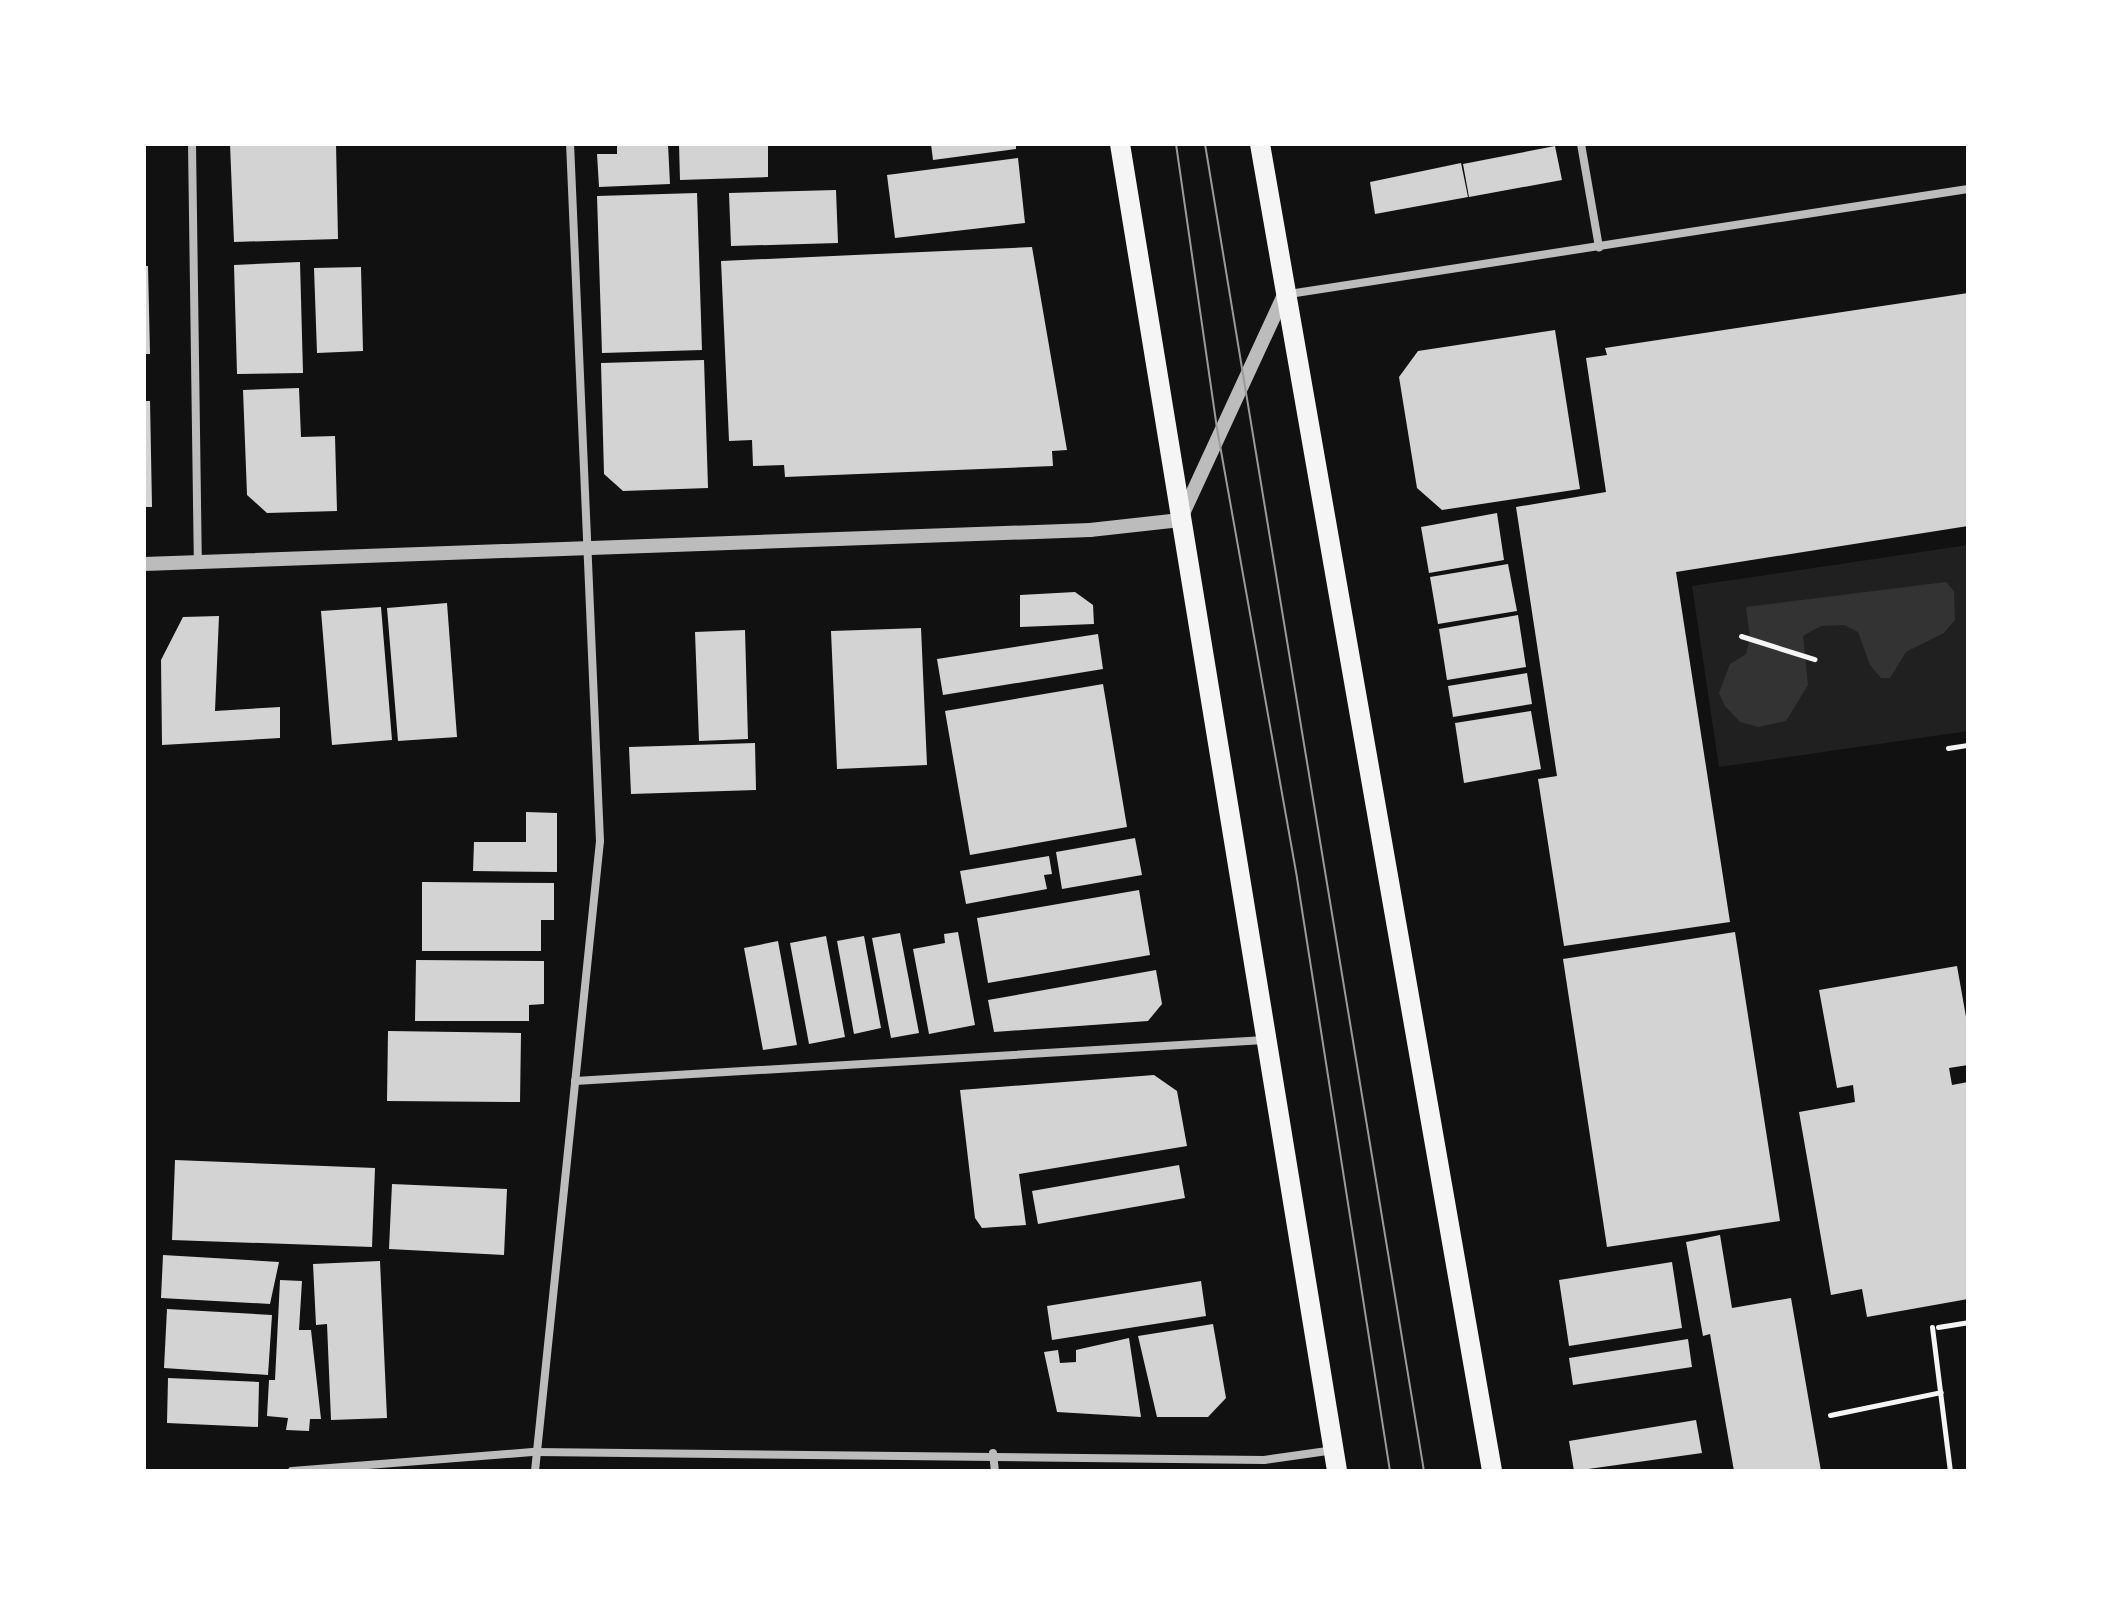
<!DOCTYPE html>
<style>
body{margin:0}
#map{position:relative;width:2112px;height:1615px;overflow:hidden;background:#111;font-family:"Public Sans",sans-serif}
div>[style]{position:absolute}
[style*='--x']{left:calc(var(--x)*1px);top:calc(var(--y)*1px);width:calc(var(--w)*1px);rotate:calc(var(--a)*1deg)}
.green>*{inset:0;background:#202020}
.water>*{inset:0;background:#333}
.building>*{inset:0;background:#d3d3d3}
.path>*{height:5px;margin:-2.5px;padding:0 2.5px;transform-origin:2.5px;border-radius:2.5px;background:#f5f5f5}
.minor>*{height:8px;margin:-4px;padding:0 4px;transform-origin:4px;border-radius:4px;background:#bcbcbc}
.tertiary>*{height:14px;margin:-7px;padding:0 7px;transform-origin:7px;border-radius:7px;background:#bcbcbc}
.primary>*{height:20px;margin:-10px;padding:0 10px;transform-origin:10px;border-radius:10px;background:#f5f5f5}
.tram>*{height:2px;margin:-1px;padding:0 1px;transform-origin:1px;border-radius:1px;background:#9a9a9a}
span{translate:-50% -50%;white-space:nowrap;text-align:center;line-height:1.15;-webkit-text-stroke:7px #fff;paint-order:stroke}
.frame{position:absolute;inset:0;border:146px solid #fff;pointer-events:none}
</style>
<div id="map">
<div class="green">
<i style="clip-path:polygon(1968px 545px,1968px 731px,1719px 767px,1692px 586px)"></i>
</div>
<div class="water">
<i style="clip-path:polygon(1946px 582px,1954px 591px,1955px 620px,1944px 633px,1906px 652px,1890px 678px,1881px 678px,1870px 665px,1858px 632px,1844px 625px,1821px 626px,1803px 636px,1808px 685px,1786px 721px,1758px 727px,1740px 722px,1725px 706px,1719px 693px,1730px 664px,1746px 654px,1750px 638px,1746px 607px)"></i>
</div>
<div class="building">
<i style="clip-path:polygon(230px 144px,336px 144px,338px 239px,234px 242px)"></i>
<i style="clip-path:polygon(617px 144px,668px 144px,670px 184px,599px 187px,597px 154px,617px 154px)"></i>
<i style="clip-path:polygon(679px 144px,768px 144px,768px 177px,680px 180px)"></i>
<i style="clip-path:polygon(931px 144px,1016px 144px,1016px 149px,933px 160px)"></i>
<i style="clip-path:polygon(1555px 146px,1562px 180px,1469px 197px,1463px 164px)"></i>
<i style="clip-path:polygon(1018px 158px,1025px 223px,895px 238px,887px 175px)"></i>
<i style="clip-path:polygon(1461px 163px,1468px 197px,1375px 214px,1370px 182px)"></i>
<i style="clip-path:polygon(836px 190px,838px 243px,731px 246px,729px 193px)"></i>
<i style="clip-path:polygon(697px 193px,702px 350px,602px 353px,597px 196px)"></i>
<i style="clip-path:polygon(1032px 247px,1067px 450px,1052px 451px,1053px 466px,785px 477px,784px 465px,753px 466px,752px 440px,729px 441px,721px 261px)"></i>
<i style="clip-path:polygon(300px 262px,303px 373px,237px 374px,234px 265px)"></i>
<i style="clip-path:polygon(144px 266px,148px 266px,150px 354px,144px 354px)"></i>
<i style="clip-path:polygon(361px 267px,363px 351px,317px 353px,314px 268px)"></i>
<i style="clip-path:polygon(1968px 293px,1968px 526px,1676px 572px,1730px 922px,1564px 946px,1538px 779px,1557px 776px,1516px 507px,1606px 492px,1586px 358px,1607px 355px,1605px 348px)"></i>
<i style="clip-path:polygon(1555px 330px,1580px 489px,1442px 510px,1417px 488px,1399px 377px,1418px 351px)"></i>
<i style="clip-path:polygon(704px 360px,708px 488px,623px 491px,604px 474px,601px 363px)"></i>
<i style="clip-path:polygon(299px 388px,301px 437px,335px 436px,337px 511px,267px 513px,247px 495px,243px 390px)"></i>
<i style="clip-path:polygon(144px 401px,150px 401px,152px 507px,144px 507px)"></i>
<i style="clip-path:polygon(1497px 513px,1504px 560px,1429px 573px,1421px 527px)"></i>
<i style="clip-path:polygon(1508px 564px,1517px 611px,1438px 624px,1430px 577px)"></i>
<i style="clip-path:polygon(1075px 592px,1093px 605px,1094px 624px,1020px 627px,1020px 595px)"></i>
<i style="clip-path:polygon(447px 603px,457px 737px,398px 741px,387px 608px)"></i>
<i style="clip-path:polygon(381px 607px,392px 740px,332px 745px,321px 611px)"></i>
<i style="clip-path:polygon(1518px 615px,1526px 667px,1447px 680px,1439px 629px)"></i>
<i style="clip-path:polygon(219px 616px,215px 711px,280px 707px,280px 738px,162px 745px,161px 660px,183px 617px)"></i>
<i style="clip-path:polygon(921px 628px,927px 765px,837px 769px,831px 631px)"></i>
<i style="clip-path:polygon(745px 630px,748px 739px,699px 741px,695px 632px)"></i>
<i style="clip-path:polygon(1098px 634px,1103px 669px,943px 695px,937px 659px)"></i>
<i style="clip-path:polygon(1527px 673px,1532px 704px,1453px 717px,1448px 686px)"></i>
<i style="clip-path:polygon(1103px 684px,1127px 827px,970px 855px,945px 711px)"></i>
<i style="clip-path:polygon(1531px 711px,1541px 769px,1464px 783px,1455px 723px)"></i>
<i style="clip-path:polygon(755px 743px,756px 790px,631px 794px,629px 747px)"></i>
<i style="clip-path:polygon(526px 812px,557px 813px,557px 872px,473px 871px,474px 842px,526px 842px)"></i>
<i style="clip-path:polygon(1135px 838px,1142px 875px,1062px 889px,1056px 852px)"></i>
<i style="clip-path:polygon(1049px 856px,1052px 874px,1044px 875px,1047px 889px,966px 904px,960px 871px)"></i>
<i style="clip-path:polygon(422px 882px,554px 883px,554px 920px,541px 920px,541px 951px,422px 951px)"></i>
<i style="clip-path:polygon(1139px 890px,1150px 955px,988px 983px,977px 918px)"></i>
<i style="clip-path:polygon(958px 932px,975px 1025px,929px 1034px,913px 949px,945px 943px,944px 934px)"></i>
<i style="clip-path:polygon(1735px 932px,1780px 1221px,1607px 1247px,1563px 959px)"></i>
<i style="clip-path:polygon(900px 933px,919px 1033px,891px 1038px,872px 938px)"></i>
<i style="clip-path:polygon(826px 936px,845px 1037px,809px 1044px,790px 943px)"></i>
<i style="clip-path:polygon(864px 936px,881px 1028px,854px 1034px,837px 941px)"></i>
<i style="clip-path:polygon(778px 941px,797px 1045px,763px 1050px,744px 948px)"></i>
<i style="clip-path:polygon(416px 960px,544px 961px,544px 1004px,529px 1005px,529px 1021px,415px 1021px)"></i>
<i style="clip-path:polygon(1957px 966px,1968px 1028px,1968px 1065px,1949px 1068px,1952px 1085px,1968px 1082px,1968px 1299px,1867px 1317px,1862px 1289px,1831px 1295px,1799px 1112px,1855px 1102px,1853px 1085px,1837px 1088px,1819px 990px)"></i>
<i style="clip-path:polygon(1156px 970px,1162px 1004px,1148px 1021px,994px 1032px,988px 1000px)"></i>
<i style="clip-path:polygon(388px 1031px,521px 1033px,520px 1102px,387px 1101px)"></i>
<i style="clip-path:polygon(1154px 1075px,1177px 1091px,1187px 1146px,1019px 1174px,1026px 1225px,982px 1228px,975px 1218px,960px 1090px)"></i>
<i style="clip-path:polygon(175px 1160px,375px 1168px,372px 1247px,172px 1240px)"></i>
<i style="clip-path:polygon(1179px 1165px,1185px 1198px,1038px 1224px,1032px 1191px)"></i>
<i style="clip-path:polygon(392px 1184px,507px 1189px,504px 1255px,389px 1249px)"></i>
<i style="clip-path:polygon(1720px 1235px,1732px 1308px,1791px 1298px,1821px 1471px,1734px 1471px,1710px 1334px,1703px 1336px,1686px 1242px)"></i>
<i style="clip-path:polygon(163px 1255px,279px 1262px,270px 1304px,161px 1298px)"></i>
<i style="clip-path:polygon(380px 1261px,387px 1418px,331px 1420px,327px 1324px,316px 1325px,313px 1264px)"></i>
<i style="clip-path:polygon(1672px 1262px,1682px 1328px,1569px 1346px,1559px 1280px)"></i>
<i style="clip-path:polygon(280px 1280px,302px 1281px,299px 1330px,311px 1330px,321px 1419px,310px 1419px,309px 1431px,286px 1430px,288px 1418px,267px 1416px,269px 1380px,275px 1380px)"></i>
<i style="clip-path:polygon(1201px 1281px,1206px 1316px,1052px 1340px,1047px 1306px)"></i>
<i style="clip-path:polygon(167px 1309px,272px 1315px,268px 1375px,164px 1368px)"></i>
<i style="clip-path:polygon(1213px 1324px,1226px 1398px,1208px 1417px,1157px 1417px,1138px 1336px)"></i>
<i style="clip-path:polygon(1129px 1338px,1141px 1417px,1057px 1412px,1044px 1352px,1058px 1350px,1060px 1363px,1076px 1362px,1076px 1350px)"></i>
<i style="clip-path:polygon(1688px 1339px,1692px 1367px,1573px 1385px,1569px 1358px)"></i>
<i style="clip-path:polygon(168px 1378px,259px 1382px,258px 1427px,167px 1423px)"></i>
<i style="clip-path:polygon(1696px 1420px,1702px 1453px,1574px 1471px,1569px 1441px)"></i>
</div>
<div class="path">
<i style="--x:1741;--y:636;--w:77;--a:17.5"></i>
<i style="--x:1948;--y:748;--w:20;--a:-9"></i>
<i style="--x:1932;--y:1327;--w:145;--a:82.9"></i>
<i style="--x:1938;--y:1327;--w:30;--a:-9"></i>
<i style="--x:1830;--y:1415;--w:113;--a:-11.7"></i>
</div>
<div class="minor">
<i style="--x:192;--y:144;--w:417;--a:89.2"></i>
<i style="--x:1581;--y:144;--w:105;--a:80.1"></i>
<i style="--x:1289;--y:294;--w:687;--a:-8.79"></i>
<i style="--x:575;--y:1081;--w:691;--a:-3.4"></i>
<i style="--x:993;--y:1453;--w:18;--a:84"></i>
<i style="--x:292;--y:1471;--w:244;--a:-4.5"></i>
<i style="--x:535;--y:1452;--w:729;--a:0.63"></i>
<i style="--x:1264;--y:1460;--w:71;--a:-8.1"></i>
<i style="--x:535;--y:1471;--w:633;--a:-84.11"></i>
<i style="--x:600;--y:841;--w:698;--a:-92.46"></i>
</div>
<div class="tertiary">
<i style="--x:144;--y:564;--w:947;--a:-2.06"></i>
<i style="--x:1090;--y:530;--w:91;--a:-6.3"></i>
<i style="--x:1180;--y:520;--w:248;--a:-65.2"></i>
</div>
<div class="primary">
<i style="--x:1120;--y:144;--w:1345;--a:80.71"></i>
<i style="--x:1260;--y:144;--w:1347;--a:80.08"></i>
</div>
<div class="tram">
<i style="--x:1176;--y:144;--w:293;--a:81.8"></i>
<i style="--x:1218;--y:434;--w:451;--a:79.9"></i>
<i style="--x:1297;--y:878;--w:600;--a:81.09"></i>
<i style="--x:1205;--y:144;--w:1345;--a:80.63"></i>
</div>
<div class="frame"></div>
</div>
